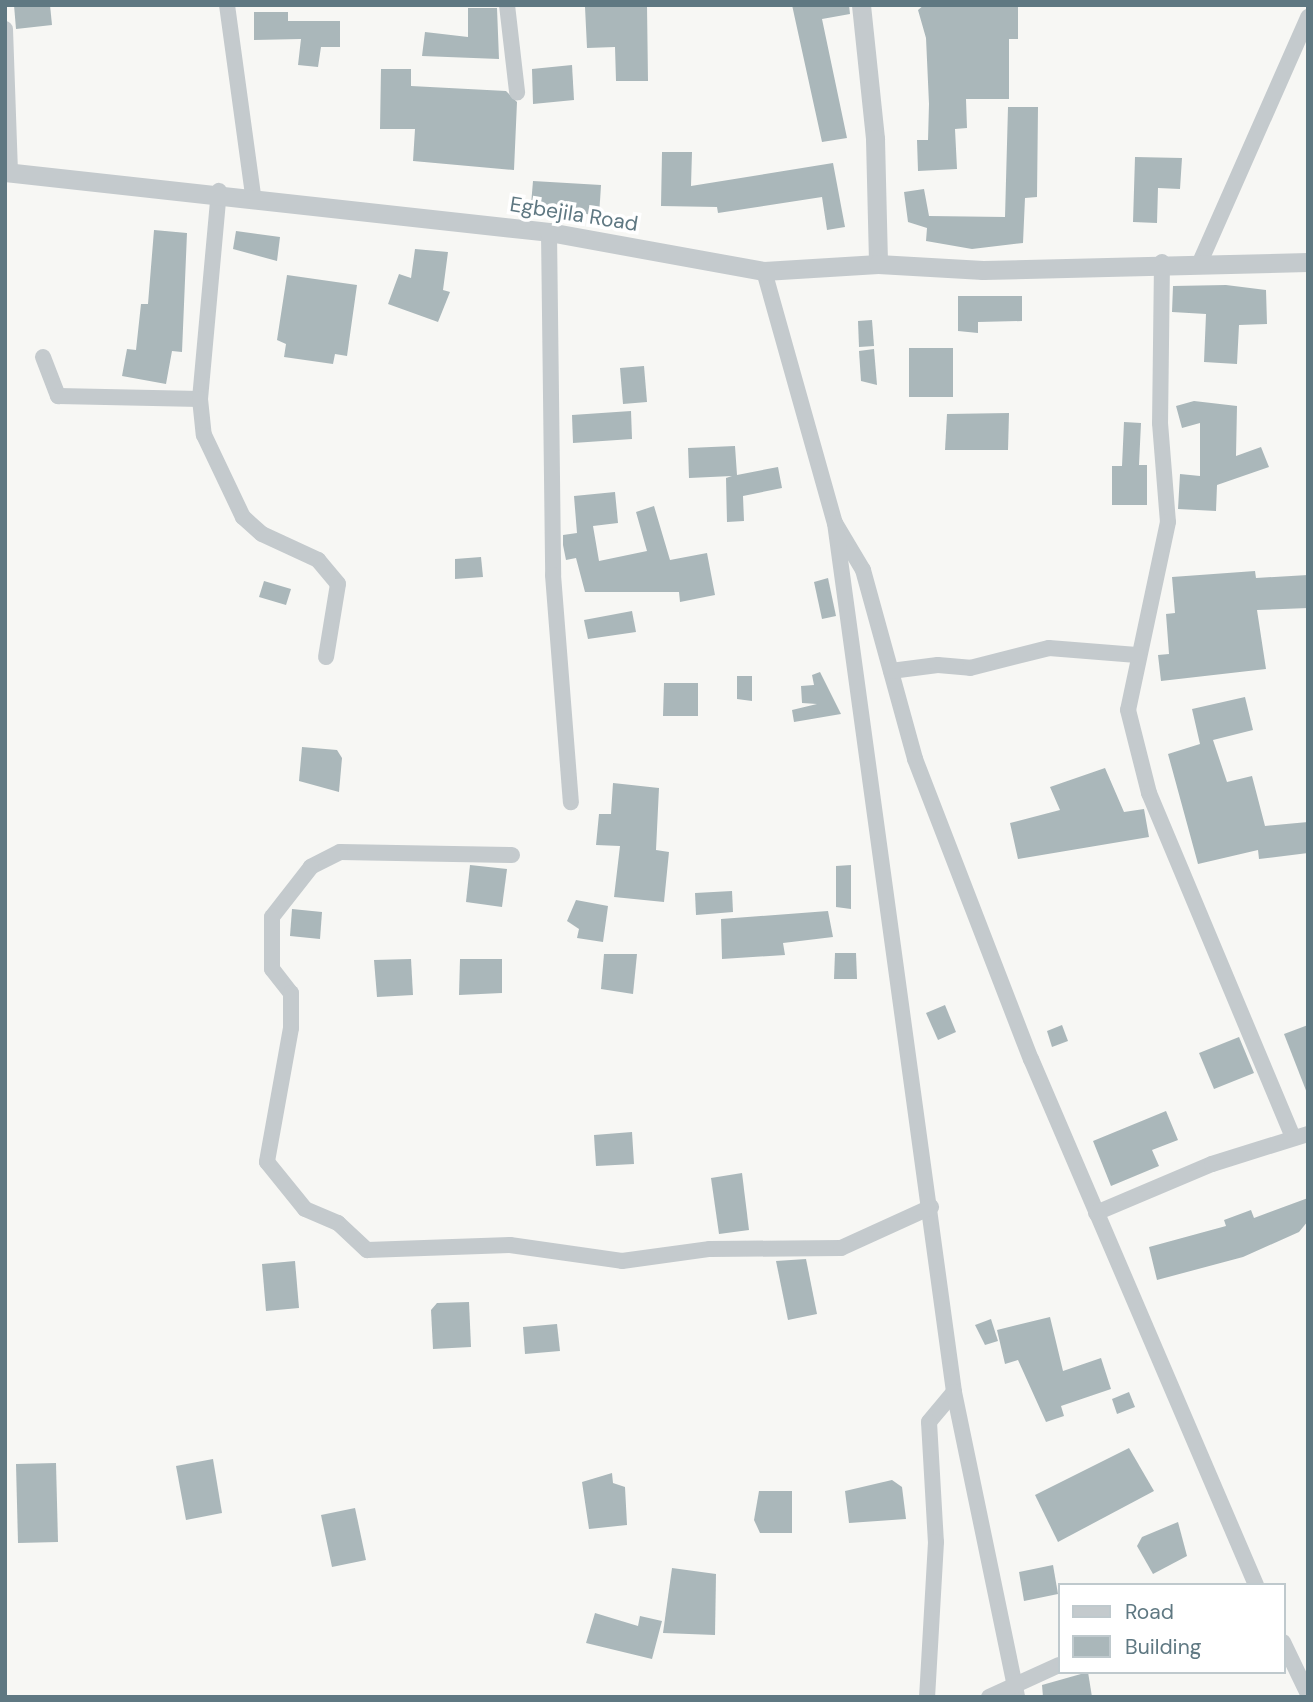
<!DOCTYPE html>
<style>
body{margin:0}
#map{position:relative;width:1313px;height:1702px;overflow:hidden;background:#f7f7f4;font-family:"DM Sans",sans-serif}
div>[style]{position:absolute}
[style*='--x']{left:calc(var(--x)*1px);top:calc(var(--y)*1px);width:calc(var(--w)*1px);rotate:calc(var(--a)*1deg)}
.building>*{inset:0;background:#aab7ba}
.minor>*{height:16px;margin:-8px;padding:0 8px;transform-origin:8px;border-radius:8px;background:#c4cacd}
.tertiary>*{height:19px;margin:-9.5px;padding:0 9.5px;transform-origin:9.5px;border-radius:9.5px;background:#c4cacd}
span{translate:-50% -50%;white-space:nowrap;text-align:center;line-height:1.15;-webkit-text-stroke:7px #fff;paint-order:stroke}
.street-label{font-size:21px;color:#5f7882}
.frame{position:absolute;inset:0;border:7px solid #5f7882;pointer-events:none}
.legend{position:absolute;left:1058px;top:1583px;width:228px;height:91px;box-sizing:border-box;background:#fff;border:2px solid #bfc9cd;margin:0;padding:9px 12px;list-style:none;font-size:21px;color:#5f7882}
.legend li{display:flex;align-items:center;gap:14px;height:35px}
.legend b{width:35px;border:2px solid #bfc9cd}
</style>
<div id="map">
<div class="building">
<i style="clip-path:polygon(14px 5px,50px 5px,52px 25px,16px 29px)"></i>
<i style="clip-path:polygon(647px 5px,648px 81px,616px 81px,615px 47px,587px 48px,585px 7px)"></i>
<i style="clip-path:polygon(792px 5px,849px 5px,850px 14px,822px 19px,847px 138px,822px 142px)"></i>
<i style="clip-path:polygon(924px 5px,1018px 5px,1018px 39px,1009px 39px,1009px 99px,966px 99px,967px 128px,955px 129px,957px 169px,918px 171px,917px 140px,928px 140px,929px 104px,926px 38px,918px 10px)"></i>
<i style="clip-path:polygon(468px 8px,497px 8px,499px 59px,422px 56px,425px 32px,468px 37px)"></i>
<i style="clip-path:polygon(254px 12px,288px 12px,288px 21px,340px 21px,340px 47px,321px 47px,318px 67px,298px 65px,301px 39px,254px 40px)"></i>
<i style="clip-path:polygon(572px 65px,574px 100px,533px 104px,532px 69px)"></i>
<i style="clip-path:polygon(381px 69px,411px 69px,411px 86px,506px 91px,517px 102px,514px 170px,413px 161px,415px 129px,380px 129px)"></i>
<i style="clip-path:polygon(1008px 107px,1038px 107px,1037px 197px,1025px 198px,1023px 243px,972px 249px,926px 241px,927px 228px,908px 222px,904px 192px,924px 189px,929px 216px,1005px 217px)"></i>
<i style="clip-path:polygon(662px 152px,692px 152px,691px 186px,833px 163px,845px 227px,827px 230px,822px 197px,718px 213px,717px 207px,661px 206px)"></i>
<i style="clip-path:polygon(1135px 157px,1182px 158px,1180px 189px,1158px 188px,1157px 223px,1133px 222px)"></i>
<i style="clip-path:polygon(533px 181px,601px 185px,599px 216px,531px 205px)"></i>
<i style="clip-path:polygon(154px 230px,187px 233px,182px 352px,172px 351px,166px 384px,122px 376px,127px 349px,136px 350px,141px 304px,148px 304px)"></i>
<i style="clip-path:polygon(236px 231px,280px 237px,277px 261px,233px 249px)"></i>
<i style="clip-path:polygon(415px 249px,448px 252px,443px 290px,450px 292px,438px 322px,388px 304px,399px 274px,411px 278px)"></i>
<i style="clip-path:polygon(287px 275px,357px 285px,347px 356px,335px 354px,333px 364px,284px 357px,286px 344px,277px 340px)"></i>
<i style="clip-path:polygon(1226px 285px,1266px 290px,1267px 324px,1239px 325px,1237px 364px,1204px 362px,1206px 314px,1172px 312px,1173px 286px)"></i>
<i style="clip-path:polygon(958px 296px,1022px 296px,1022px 321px,978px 322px,978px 333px,958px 331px)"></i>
<i style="clip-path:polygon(872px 320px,874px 346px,859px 347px,858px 321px)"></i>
<i style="clip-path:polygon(909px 348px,953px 348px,953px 397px,909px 397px)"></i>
<i style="clip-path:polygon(874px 349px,877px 385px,861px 381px,859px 351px)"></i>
<i style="clip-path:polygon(644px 366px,647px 402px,623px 404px,620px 368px)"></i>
<i style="clip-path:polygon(1194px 401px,1237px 406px,1236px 456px,1261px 447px,1269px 467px,1217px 485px,1216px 511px,1178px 509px,1180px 474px,1200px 476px,1200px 423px,1182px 428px,1176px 406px)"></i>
<i style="clip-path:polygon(631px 411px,632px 439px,573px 443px,572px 415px)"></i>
<i style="clip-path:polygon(1009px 413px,1008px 450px,945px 450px,947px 414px)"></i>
<i style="clip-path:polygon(1124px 422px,1141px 423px,1139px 465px,1147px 465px,1147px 505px,1112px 505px,1112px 466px,1122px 466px)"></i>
<i style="clip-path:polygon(735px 446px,737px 475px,778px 467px,782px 488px,743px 496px,744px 521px,727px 522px,726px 478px,732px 476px,689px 478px,688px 448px)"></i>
<i style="clip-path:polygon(615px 492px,618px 523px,593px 526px,599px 561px,647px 551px,636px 512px,654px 506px,670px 560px,707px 553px,715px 595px,680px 602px,679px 592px,585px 592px,576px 558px,566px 560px,563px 545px,563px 535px,577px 533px,574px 496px)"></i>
<i style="clip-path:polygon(481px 557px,483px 577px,455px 579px,455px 559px)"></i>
<i style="clip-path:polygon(1255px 571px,1256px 578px,1308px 575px,1308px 608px,1257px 610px,1266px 669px,1161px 681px,1158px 655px,1169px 654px,1166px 614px,1175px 613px,1172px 577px)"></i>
<i style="clip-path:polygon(828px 578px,836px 616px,822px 619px,814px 582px)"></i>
<i style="clip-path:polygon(264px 581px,291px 589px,286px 605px,259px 597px)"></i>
<i style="clip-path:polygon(632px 611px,636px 632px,588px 639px,584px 620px)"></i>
<i style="clip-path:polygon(820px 672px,841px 714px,794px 722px,792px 710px,817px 704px,802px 703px,801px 686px,814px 685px,812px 675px)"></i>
<i style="clip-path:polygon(737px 676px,752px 676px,752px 701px,737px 699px)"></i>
<i style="clip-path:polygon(664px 683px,698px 683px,698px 716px,663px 716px)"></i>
<i style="clip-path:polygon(1245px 697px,1253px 730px,1213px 740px,1227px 782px,1252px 776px,1265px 826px,1308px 822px,1308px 853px,1259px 859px,1258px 850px,1198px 864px,1168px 754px,1200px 744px,1192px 709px)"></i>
<i style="clip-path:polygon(302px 747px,337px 750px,342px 758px,339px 792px,299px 781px)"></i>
<i style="clip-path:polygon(1105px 768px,1124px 812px,1144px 809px,1149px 837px,1018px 859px,1010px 823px,1060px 810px,1050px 787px)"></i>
<i style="clip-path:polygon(613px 783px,659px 788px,656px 850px,669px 852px,664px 902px,614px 897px,620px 846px,596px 845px,599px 814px,611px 814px)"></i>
<i style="clip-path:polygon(470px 865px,507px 869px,502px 907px,466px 902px)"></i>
<i style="clip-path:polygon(851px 865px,851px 909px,836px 907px,836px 866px)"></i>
<i style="clip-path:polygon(732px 891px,733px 912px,696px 915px,695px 893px)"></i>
<i style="clip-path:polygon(576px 900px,608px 906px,603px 942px,577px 938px,579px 929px,567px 921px)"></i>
<i style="clip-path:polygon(292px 909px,322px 912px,320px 939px,290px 936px)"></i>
<i style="clip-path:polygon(828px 911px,833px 937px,783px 943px,785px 955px,722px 959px,721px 919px)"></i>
<i style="clip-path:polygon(835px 953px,856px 953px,857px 979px,834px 979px)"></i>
<i style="clip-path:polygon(604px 954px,637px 954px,633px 994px,601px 989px)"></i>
<i style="clip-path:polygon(411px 959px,413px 995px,377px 997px,374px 960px)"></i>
<i style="clip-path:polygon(460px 959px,502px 959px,502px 993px,459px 995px)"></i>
<i style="clip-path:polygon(945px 1005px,956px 1032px,938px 1040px,926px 1013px)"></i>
<i style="clip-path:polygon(1062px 1025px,1068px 1041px,1052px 1047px,1047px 1031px)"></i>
<i style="clip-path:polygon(1308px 1025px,1308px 1093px,1307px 1093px,1284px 1034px)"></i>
<i style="clip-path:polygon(1239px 1037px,1254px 1073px,1214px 1089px,1199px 1053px)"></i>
<i style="clip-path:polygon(1166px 1111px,1178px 1140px,1152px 1150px,1159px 1166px,1111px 1186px,1093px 1141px)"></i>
<i style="clip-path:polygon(632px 1132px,634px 1164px,596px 1166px,594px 1135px)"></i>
<i style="clip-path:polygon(742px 1173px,749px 1230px,719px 1234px,711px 1178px)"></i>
<i style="clip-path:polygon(1308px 1198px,1308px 1221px,1299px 1232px,1243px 1257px,1157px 1280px,1149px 1247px,1226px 1226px,1224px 1220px,1251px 1210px,1254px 1218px)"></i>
<i style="clip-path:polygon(806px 1259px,817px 1314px,788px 1320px,776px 1261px)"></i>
<i style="clip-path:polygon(295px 1261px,299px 1308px,266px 1311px,262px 1264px)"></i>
<i style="clip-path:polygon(469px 1302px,471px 1347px,433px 1349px,431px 1310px,437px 1303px)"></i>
<i style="clip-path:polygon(1050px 1317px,1063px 1371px,1101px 1358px,1111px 1389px,1061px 1406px,1064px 1416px,1046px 1422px,1018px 1360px,1005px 1364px,997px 1330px)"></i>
<i style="clip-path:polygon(991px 1319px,998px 1341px,985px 1345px,975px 1325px)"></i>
<i style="clip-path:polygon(557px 1324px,560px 1351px,525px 1354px,523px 1327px)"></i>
<i style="clip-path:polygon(1129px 1392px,1135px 1407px,1117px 1414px,1112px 1399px)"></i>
<i style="clip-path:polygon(1129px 1448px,1154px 1491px,1058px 1542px,1035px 1495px)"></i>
<i style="clip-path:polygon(213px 1459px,222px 1513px,186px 1520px,176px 1466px)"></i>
<i style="clip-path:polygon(56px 1463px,58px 1542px,18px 1543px,16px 1464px)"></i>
<i style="clip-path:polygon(612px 1473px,613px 1483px,625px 1487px,627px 1525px,589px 1529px,582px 1482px)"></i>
<i style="clip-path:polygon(892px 1480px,902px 1487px,906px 1519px,849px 1523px,845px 1491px)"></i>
<i style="clip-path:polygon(759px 1491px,792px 1491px,792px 1533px,760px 1533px,754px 1520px)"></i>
<i style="clip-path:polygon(355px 1508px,366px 1560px,332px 1567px,321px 1515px)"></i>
<i style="clip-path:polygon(1178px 1522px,1187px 1556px,1153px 1574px,1137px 1546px,1142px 1537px)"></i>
<i style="clip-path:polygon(1053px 1565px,1058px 1594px,1024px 1601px,1019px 1572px)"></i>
<i style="clip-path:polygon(672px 1568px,716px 1574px,715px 1635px,663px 1633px)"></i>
<i style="clip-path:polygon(595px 1613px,638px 1626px,640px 1616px,662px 1621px,652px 1659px,586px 1643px)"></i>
<i style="clip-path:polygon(1088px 1672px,1092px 1697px,1043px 1697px,1042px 1685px)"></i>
</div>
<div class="minor">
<i style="--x:227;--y:5;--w:191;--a:82.2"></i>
<i style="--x:507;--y:5;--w:88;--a:83.4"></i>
<i style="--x:5;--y:29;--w:143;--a:88"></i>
<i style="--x:549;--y:232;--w:343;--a:89.3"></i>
<i style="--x:553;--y:575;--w:228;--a:85.5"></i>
<i style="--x:1201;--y:260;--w:266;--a:-66.2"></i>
<i style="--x:1162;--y:262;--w:161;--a:90.7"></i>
<i style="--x:1160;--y:423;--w:99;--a:85.4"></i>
<i style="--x:1168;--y:522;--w:192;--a:102"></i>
<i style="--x:1128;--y:710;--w:86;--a:75.8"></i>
<i style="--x:1149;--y:793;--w:373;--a:67.3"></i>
<i style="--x:764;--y:271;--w:262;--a:74.3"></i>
<i style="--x:835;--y:523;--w:55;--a:59.2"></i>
<i style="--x:863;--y:570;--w:196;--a:74.6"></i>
<i style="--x:915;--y:759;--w:322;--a:68.9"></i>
<i style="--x:1031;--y:1059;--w:572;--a:66.84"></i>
<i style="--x:43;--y:357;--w:42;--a:69"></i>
<i style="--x:58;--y:396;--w:142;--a:1.2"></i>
<i style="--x:200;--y:399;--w:209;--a:-84.8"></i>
<i style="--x:200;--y:399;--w:36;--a:84"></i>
<i style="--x:204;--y:435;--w:91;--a:64.6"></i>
<i style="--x:243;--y:517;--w:25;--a:42"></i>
<i style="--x:262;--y:534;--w:62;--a:24.9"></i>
<i style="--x:318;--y:560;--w:31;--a:50"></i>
<i style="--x:338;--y:584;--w:74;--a:99.3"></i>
<i style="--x:835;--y:523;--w:877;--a:82.2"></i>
<i style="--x:954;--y:1392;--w:39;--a:130"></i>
<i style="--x:929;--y:1422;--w:120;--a:86.7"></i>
<i style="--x:936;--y:1542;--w:155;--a:93.3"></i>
<i style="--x:891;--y:671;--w:47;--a:-7.3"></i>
<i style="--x:938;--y:665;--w:32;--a:5"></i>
<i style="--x:970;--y:668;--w:81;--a:-14.2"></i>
<i style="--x:1049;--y:648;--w:88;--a:4.5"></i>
<i style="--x:512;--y:855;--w:172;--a:-179"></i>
<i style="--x:340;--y:852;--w:33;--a:153"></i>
<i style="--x:311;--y:867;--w:63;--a:128"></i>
<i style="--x:272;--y:917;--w:52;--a:90"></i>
<i style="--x:272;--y:969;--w:31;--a:52"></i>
<i style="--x:291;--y:993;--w:35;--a:90"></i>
<i style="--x:291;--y:1028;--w:136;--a:100.2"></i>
<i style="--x:267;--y:1162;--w:60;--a:51"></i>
<i style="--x:305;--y:1209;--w:36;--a:23"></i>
<i style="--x:338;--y:1223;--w:40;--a:43"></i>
<i style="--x:367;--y:1250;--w:143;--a:-2"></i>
<i style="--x:510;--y:1245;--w:113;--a:8.1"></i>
<i style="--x:622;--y:1261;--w:89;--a:-7.8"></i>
<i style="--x:710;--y:1249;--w:131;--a:-0.4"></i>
<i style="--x:841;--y:1248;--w:99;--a:-24.5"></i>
<i style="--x:1096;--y:1213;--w:126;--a:-22.9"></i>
<i style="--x:1212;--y:1164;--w:101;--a:-17.4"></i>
<i style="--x:954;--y:1392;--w:311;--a:78.3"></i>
<i style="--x:1283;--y:1642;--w:58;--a:64.3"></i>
<i style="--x:989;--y:1697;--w:77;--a:-24.6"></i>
</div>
<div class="tertiary">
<i style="--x:861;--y:5;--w:135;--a:84"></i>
<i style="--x:875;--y:139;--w:125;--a:88.6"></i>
<i style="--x:5;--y:172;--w:547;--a:6.29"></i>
<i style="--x:549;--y:232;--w:219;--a:10.3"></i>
<i style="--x:764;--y:271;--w:114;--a:-3.5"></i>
<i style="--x:878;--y:264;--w:105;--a:3.3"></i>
<i style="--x:983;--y:270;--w:325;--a:-1.4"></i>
</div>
<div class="street-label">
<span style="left:574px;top:214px;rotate:9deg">Egbejila Road</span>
</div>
<div class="frame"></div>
<ul class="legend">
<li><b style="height:9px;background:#c4cacd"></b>Road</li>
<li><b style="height:19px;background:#aab7ba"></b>Building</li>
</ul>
</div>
